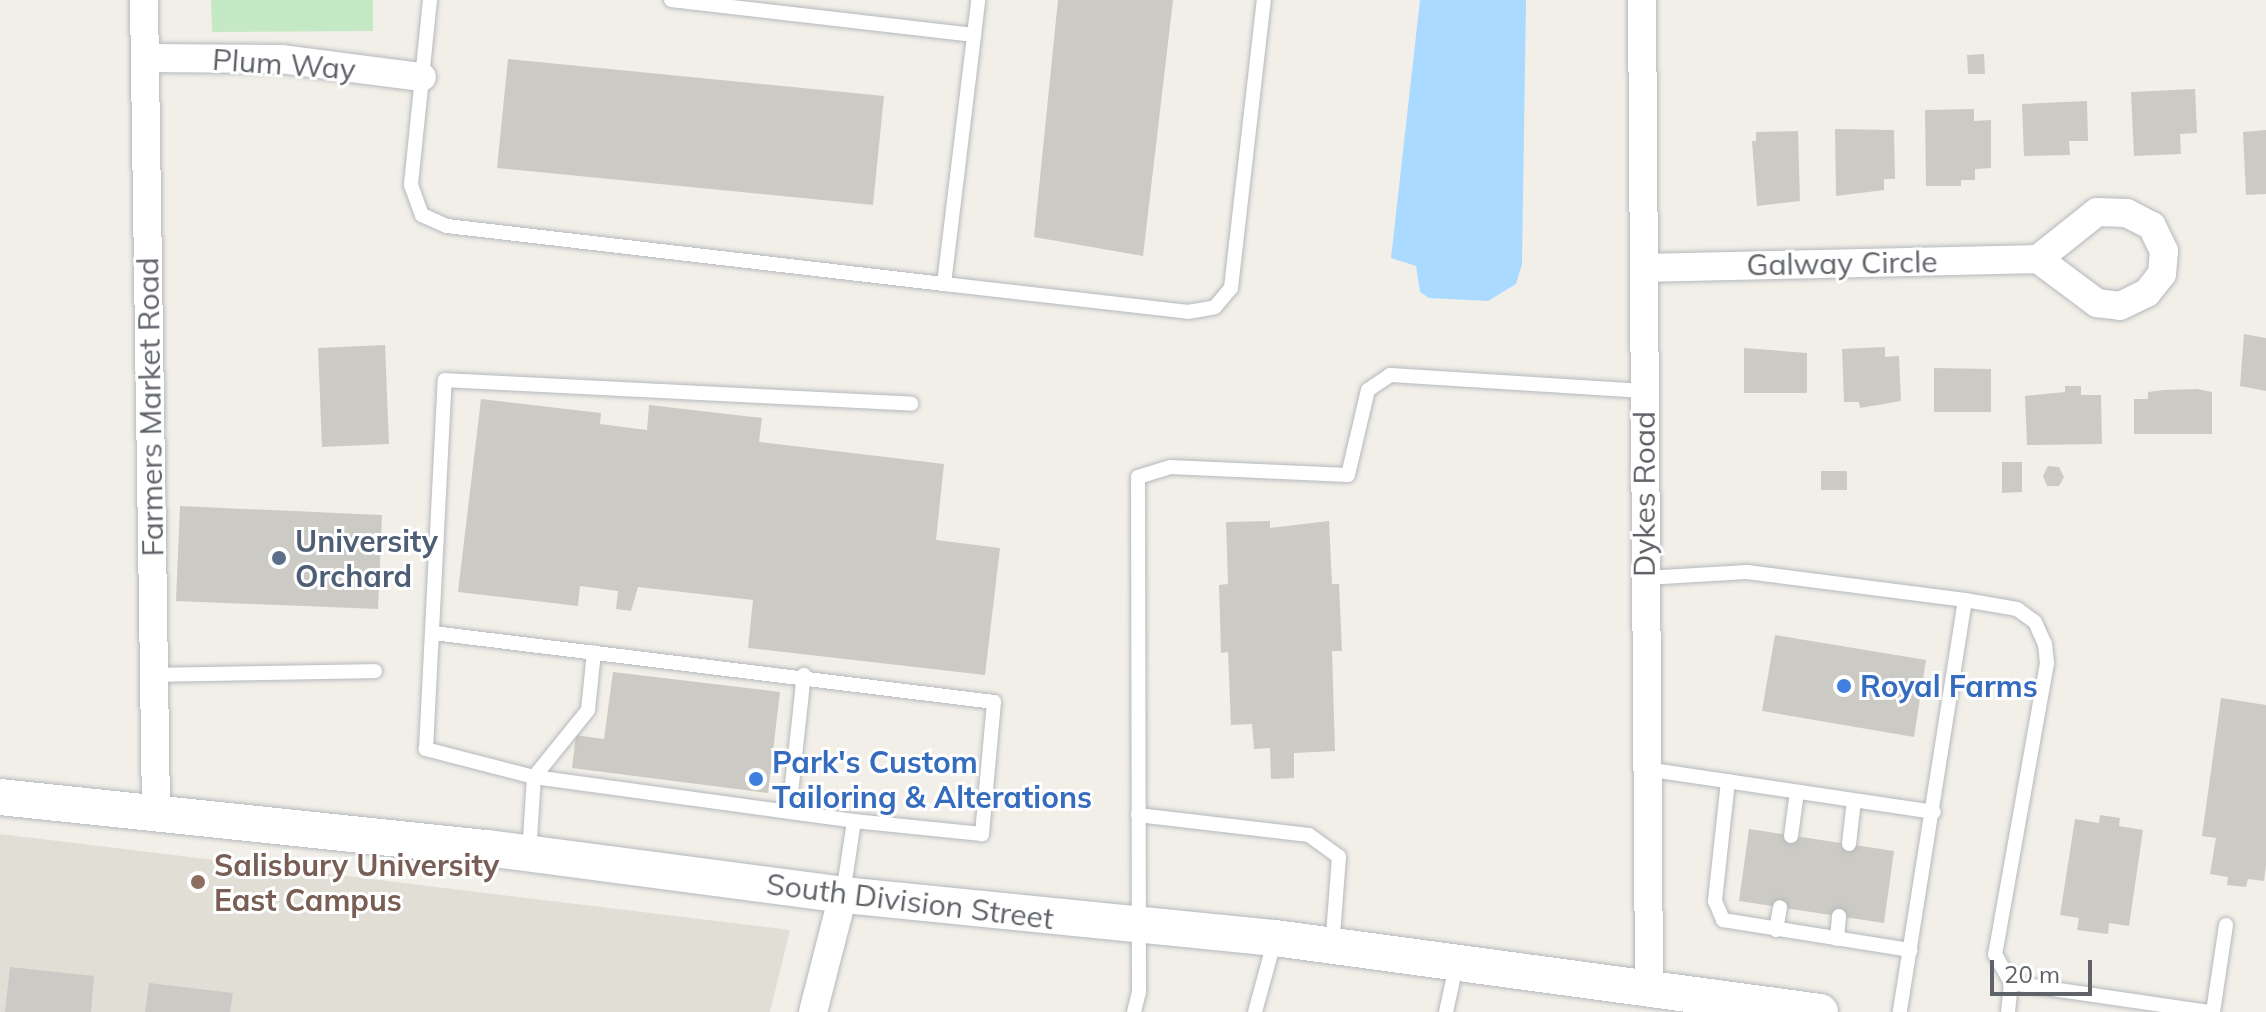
<!DOCTYPE html>
<style>
body{margin:0}
#map{position:relative;width:2266px;height:1012px;overflow:hidden;background:#f1efe8;font-family:Mulish,sans-serif}
div>[style]{position:absolute}
[style*='--x']{left:calc(var(--x)*1px);top:calc(var(--y)*1px);width:calc(var(--w)*1px);rotate:calc(var(--a)*1deg)}
.education>*{inset:0;background:#e1ded6}
.green>*{inset:0;background:#c5e8c5}
.water>*{inset:0;background:#aadaff}
.building>*{inset:0;background:#cccac5}
.roads{filter:drop-shadow(0 0 2px #b5b8bc) drop-shadow(0 0 2px #b5b8bc)}
.service>*{height:14px;margin:-7px;padding:0 7px;transform-origin:7px;border-radius:7px;background:#fff}
.minor>*{height:28px;margin:-14px;padding:0 14px;transform-origin:14px;border-radius:14px;background:#fff}
.tertiary>*{height:36px;margin:-18px;padding:0 18px;transform-origin:18px;border-radius:18px;background:#fff}
.dots>*{width:22px;height:22px;translate:-50% -50%;box-sizing:border-box;border:4px solid #fff;border-radius:50%}
span{translate:-50% -50%;white-space:nowrap;text-align:center;line-height:1.15;-webkit-text-stroke:6px #fff;paint-order:stroke}
.street-label{font-size:30px;color:#5f6368}
.service-label{font-size:30px;color:#4e5e75;font-weight:700}
.left{translate:0 -50%;text-align:left}
.shop-label{font-size:30px;color:#366cbe;font-weight:700}
.education-label{font-size:30px;color:#785e54;font-weight:700}
.scale{position:absolute;left:1990px;top:960px;width:102px;height:36px;box-sizing:border-box;border:4px solid #5f6368;border-top:0;padding-left:10px;font-size:24px;line-height:28px;white-space:nowrap;color:#5f6368;-webkit-text-stroke:6px #fff;paint-order:stroke}
</style>
<div id="map">
<div class="education">
<i style="clip-path:polygon(0 834px,790px 930px,770px 1012px,0 1012px)"></i>
</div>
<div class="green">
<i style="clip-path:polygon(211px 0,373px 0,373px 31px,212px 32px)"></i>
</div>
<div class="water">
<i style="clip-path:polygon(1420px 0,1526px 0,1522px 264px,1516px 284px,1488px 301px,1429px 298px,1420px 292px,1416px 266px,1391px 258px)"></i>
</div>
<div class="building">
<i style="clip-path:polygon(1058px 0,1173px 0,1143px 256px,1034px 237px)"></i>
<i style="clip-path:polygon(1984px 54px,1985px 74px,1968px 74px,1967px 55px)"></i>
<i style="clip-path:polygon(508px 59px,884px 96px,873px 205px,497px 168px)"></i>
<i style="clip-path:polygon(2195px 89px,2197px 133px,2180px 134px,2181px 154px,2134px 156px,2131px 92px)"></i>
<i style="clip-path:polygon(2087px 101px,2088px 141px,2069px 141px,2070px 155px,2024px 156px,2022px 104px)"></i>
<i style="clip-path:polygon(1974px 109px,1974px 121px,1991px 120px,1991px 168px,1975px 169px,1975px 180px,1961px 180px,1961px 186px,1926px 186px,1925px 110px)"></i>
<i style="clip-path:polygon(1835px 129px,1894px 130px,1895px 179px,1884px 179px,1884px 190px,1836px 196px)"></i>
<i style="clip-path:polygon(2266px 130px,2266px 194px,2246px 195px,2243px 132px)"></i>
<i style="clip-path:polygon(1798px 131px,1800px 201px,1757px 206px,1752px 141px,1756px 141px,1756px 132px)"></i>
<i style="clip-path:polygon(2244px 334px,2266px 338px,2266px 391px,2240px 386px)"></i>
<i style="clip-path:polygon(385px 345px,389px 444px,322px 447px,318px 348px)"></i>
<i style="clip-path:polygon(1885px 347px,1885px 357px,1899px 356px,1901px 401px,1860px 408px,1859px 402px,1844px 402px,1842px 349px)"></i>
<i style="clip-path:polygon(1744px 348px,1807px 353px,1807px 393px,1744px 393px)"></i>
<i style="clip-path:polygon(1934px 368px,1991px 369px,1991px 412px,1934px 412px)"></i>
<i style="clip-path:polygon(2065px 386px,2081px 386px,2081px 395px,2101px 395px,2102px 444px,2027px 445px,2025px 396px,2065px 392px)"></i>
<i style="clip-path:polygon(2197px 389px,2212px 392px,2212px 434px,2134px 434px,2134px 399px,2148px 399px,2148px 392px,2164px 390px)"></i>
<i style="clip-path:polygon(481px 399px,601px 413px,600px 424px,647px 430px,649px 405px,762px 418px,759px 442px,944px 464px,936px 540px,1000px 548px,985px 675px,748px 648px,753px 600px,638px 587px,631px 611px,616px 609px,618px 591px,580px 586px,578px 606px,458px 592px)"></i>
<i style="clip-path:polygon(2002px 462px,2022px 462px,2022px 492px,2002px 493px)"></i>
<i style="clip-path:polygon(2048px 466px,2059px 467px,2064px 477px,2059px 486px,2047px 486px,2043px 476px)"></i>
<i style="clip-path:polygon(1821px 471px,1847px 471px,1847px 490px,1821px 490px)"></i>
<i style="clip-path:polygon(180px 506px,382px 515px,378px 609px,176px 601px)"></i>
<i style="clip-path:polygon(1270px 521px,1270px 528px,1329px 521px,1332px 584px,1339px 584px,1342px 651px,1332px 651px,1335px 751px,1294px 753px,1294px 778px,1271px 779px,1270px 748px,1254px 749px,1252px 724px,1231px 725px,1228px 652px,1221px 653px,1219px 585px,1228px 584px,1226px 522px)"></i>
<i style="clip-path:polygon(1775px 635px,1926px 660px,1914px 737px,1762px 711px)"></i>
<i style="clip-path:polygon(613px 672px,780px 692px,768px 793px,572px 768px,576px 735px,604px 739px)"></i>
<i style="clip-path:polygon(2221px 698px,2266px 705px,2266px 864px,2264px 881px,2248px 879px,2246px 887px,2227px 885px,2228px 877px,2210px 874px,2216px 838px,2202px 836px)"></i>
<i style="clip-path:polygon(2100px 815px,2120px 818px,2119px 826px,2143px 830px,2129px 926px,2109px 923px,2108px 934px,2077px 930px,2079px 918px,2060px 915px,2075px 819px,2099px 823px)"></i>
<i style="clip-path:polygon(1749px 829px,1894px 851px,1884px 923px,1739px 901px)"></i>
<i style="clip-path:polygon(10px 967px,94px 976px,91px 1012px,5px 1012px)"></i>
<i style="clip-path:polygon(149px 983px,233px 993px,230px 1012px,145px 1012px)"></i>
</div>
<div class="roads">
<div class="service">
<i style="--x:430;--y:0;--w:186;--a:95.9"></i>
<i style="--x:411;--y:185;--w:32;--a:70"></i>
<i style="--x:422;--y:215;--w:27;--a:24"></i>
<i style="--x:447;--y:226;--w:500;--a:6.66"></i>
<i style="--x:944;--y:284;--w:251;--a:-83.1"></i>
<i style="--x:974;--y:35;--w:305;--a:-173.4"></i>
<i style="--x:974;--y:35;--w:35;--a:-83"></i>
<i style="--x:944;--y:284;--w:246;--a:6.5"></i>
<i style="--x:1188;--y:312;--w:27;--a:-10"></i>
<i style="--x:1215;--y:307;--w:25;--a:-50"></i>
<i style="--x:1231;--y:288;--w:290;--a:-83.5"></i>
<i style="--x:1645;--y:578;--w:102;--a:-3.4"></i>
<i style="--x:1747;--y:572;--w:220;--a:7.3"></i>
<i style="--x:1965;--y:600;--w:417;--a:99"></i>
<i style="--x:1965;--y:600;--w:53;--a:9.8"></i>
<i style="--x:2017;--y:609;--w:22;--a:36"></i>
<i style="--x:2035;--y:622;--w:24;--a:66"></i>
<i style="--x:2045;--y:644;--w:19;--a:84"></i>
<i style="--x:2047;--y:663;--w:296;--a:100.1"></i>
<i style="--x:1995;--y:954;--w:33;--a:61"></i>
<i style="--x:2011;--y:983;--w:200;--a:8.3"></i>
<i style="--x:433;--y:633;--w:565;--a:7.01"></i>
<i style="--x:994;--y:702;--w:133;--a:95.2"></i>
<i style="--x:982;--y:834;--w:129;--a:-174.2"></i>
<i style="--x:154;--y:675;--w:221;--a:-1"></i>
<i style="--x:1646;--y:769;--w:291;--a:8.5"></i>
<i style="--x:534;--y:777;--w:323;--a:7.8"></i>
<i style="--x:854;--y:821;--w:74;--a:98.6"></i>
<i style="--x:534;--y:777;--w:86;--a:-51.1"></i>
<i style="--x:588;--y:710;--w:58;--a:-84.1"></i>
<i style="--x:1728;--y:781;--w:121;--a:96.2"></i>
<i style="--x:1715;--y:901;--w:21;--a:67"></i>
<i style="--x:1723;--y:920;--w:190;--a:9.1"></i>
<i style="--x:789;--y:812;--w:138;--a:-83.8"></i>
<i style="--x:1138;--y:815;--w:172;--a:6.7"></i>
<i style="--x:1309;--y:835;--w:37;--a:36"></i>
<i style="--x:1339;--y:857;--w:90;--a:94.4"></i>
<i style="--x:1791;--y:836;--w:44;--a:-82.2"></i>
<i style="--x:1849;--y:844;--w:44;--a:-83.5"></i>
<i style="--x:529;--y:854;--w:77;--a:-86.3"></i>
<i style="--x:534;--y:777;--w:112;--a:-165.5"></i>
<i style="--x:426;--y:749;--w:369;--a:-87.1"></i>
<i style="--x:445;--y:380;--w:467;--a:2.9"></i>
<i style="--x:1776;--y:930;--w:23;--a:-80"></i>
<i style="--x:1837;--y:939;--w:23;--a:-85"></i>
<i style="--x:1134;--y:1012;--w:21;--a:-76"></i>
<i style="--x:1139;--y:992;--w:515;--a:-90.11"></i>
<i style="--x:1138;--y:477;--w:34;--a:-17"></i>
<i style="--x:1170;--y:467;--w:178;--a:2.6"></i>
<i style="--x:1348;--y:475;--w:87;--a:-76.8"></i>
<i style="--x:1368;--y:390;--w:27;--a:-34"></i>
<i style="--x:1390;--y:375;--w:255;--a:3.6"></i>
<i style="--x:1255;--y:1012;--w:76;--a:-74.7"></i>
<i style="--x:1446;--y:1012;--w:51;--a:-77.6"></i>
<i style="--x:2008;--y:1012;--w:29;--a:-84"></i>
<i style="--x:2213;--y:1012;--w:88;--a:-81.5"></i>
</div>
<div class="minor">
<i style="--x:144;--y:0;--w:813;--a:89.15"></i>
<i style="--x:1642;--y:0;--w:988;--a:89.59"></i>
<i style="--x:145;--y:58;--w:136;--a:0.4"></i>
<i style="--x:281;--y:59;--w:142;--a:7.3"></i>
<i style="--x:1645;--y:268;--w:393;--a:-1.3"></i>
<i style="--x:2038;--y:259;--w:74;--a:36.7"></i>
<i style="--x:2097;--y:303;--w:23;--a:7"></i>
<i style="--x:2120;--y:306;--w:30;--a:-26"></i>
<i style="--x:2147;--y:293;--w:24;--a:-52"></i>
<i style="--x:2162;--y:274;--w:23;--a:-85"></i>
<i style="--x:2164;--y:251;--w:28;--a:-116"></i>
<i style="--x:2152;--y:226;--w:28;--a:-153"></i>
<i style="--x:2127;--y:213;--w:30;--a:-178"></i>
<i style="--x:2097;--y:212;--w:75;--a:141.5"></i>
<i style="--x:813;--y:1012;--w:121;--a:-75.6"></i>
</div>
<div class="tertiary">
<i style="--x:0;--y:797;--w:490;--a:6"></i>
<i style="--x:487;--y:848;--w:359;--a:7.5"></i>
<i style="--x:843;--y:895;--w:434;--a:5.7"></i>
<i style="--x:1275;--y:938;--w:550;--a:7.73"></i>
</div>
</div>
<div class="dots">
<i style="left:279px;top:558px;background:#5c6f8a"></i>
<i style="left:1844px;top:686px;background:#3f7fe0"></i>
<i style="left:756px;top:779px;background:#3f7fe0"></i>
<i style="left:198px;top:882px;background:#8d6e63"></i>
</div>
<div class="street-label">
<span style="left:284px;top:64px;rotate:4deg">Plum Way</span>
<span style="left:1842px;top:263px;rotate:-1deg">Galway Circle</span>
<span style="left:150px;top:407px;rotate:-91deg">Farmers Market Road</span>
<span style="left:1644px;top:494px;rotate:-90deg">Dykes Road</span>
<span style="left:910px;top:901px;rotate:7deg">South Division Street</span>
</div>
<div class="service-label">
<span class="left" style="left:295px;top:558px">University<br>Orchard</span>
</div>
<div class="shop-label">
<span class="left" style="left:1860px;top:686px">Royal Farms</span>
<span class="left" style="left:772px;top:779px">Park's Custom<br>Tailoring &amp; Alterations</span>
</div>
<div class="education-label">
<span class="left" style="left:214px;top:882px">Salisbury University<br>East Campus</span>
</div>
<div class="scale">20 m</div>
</div>
